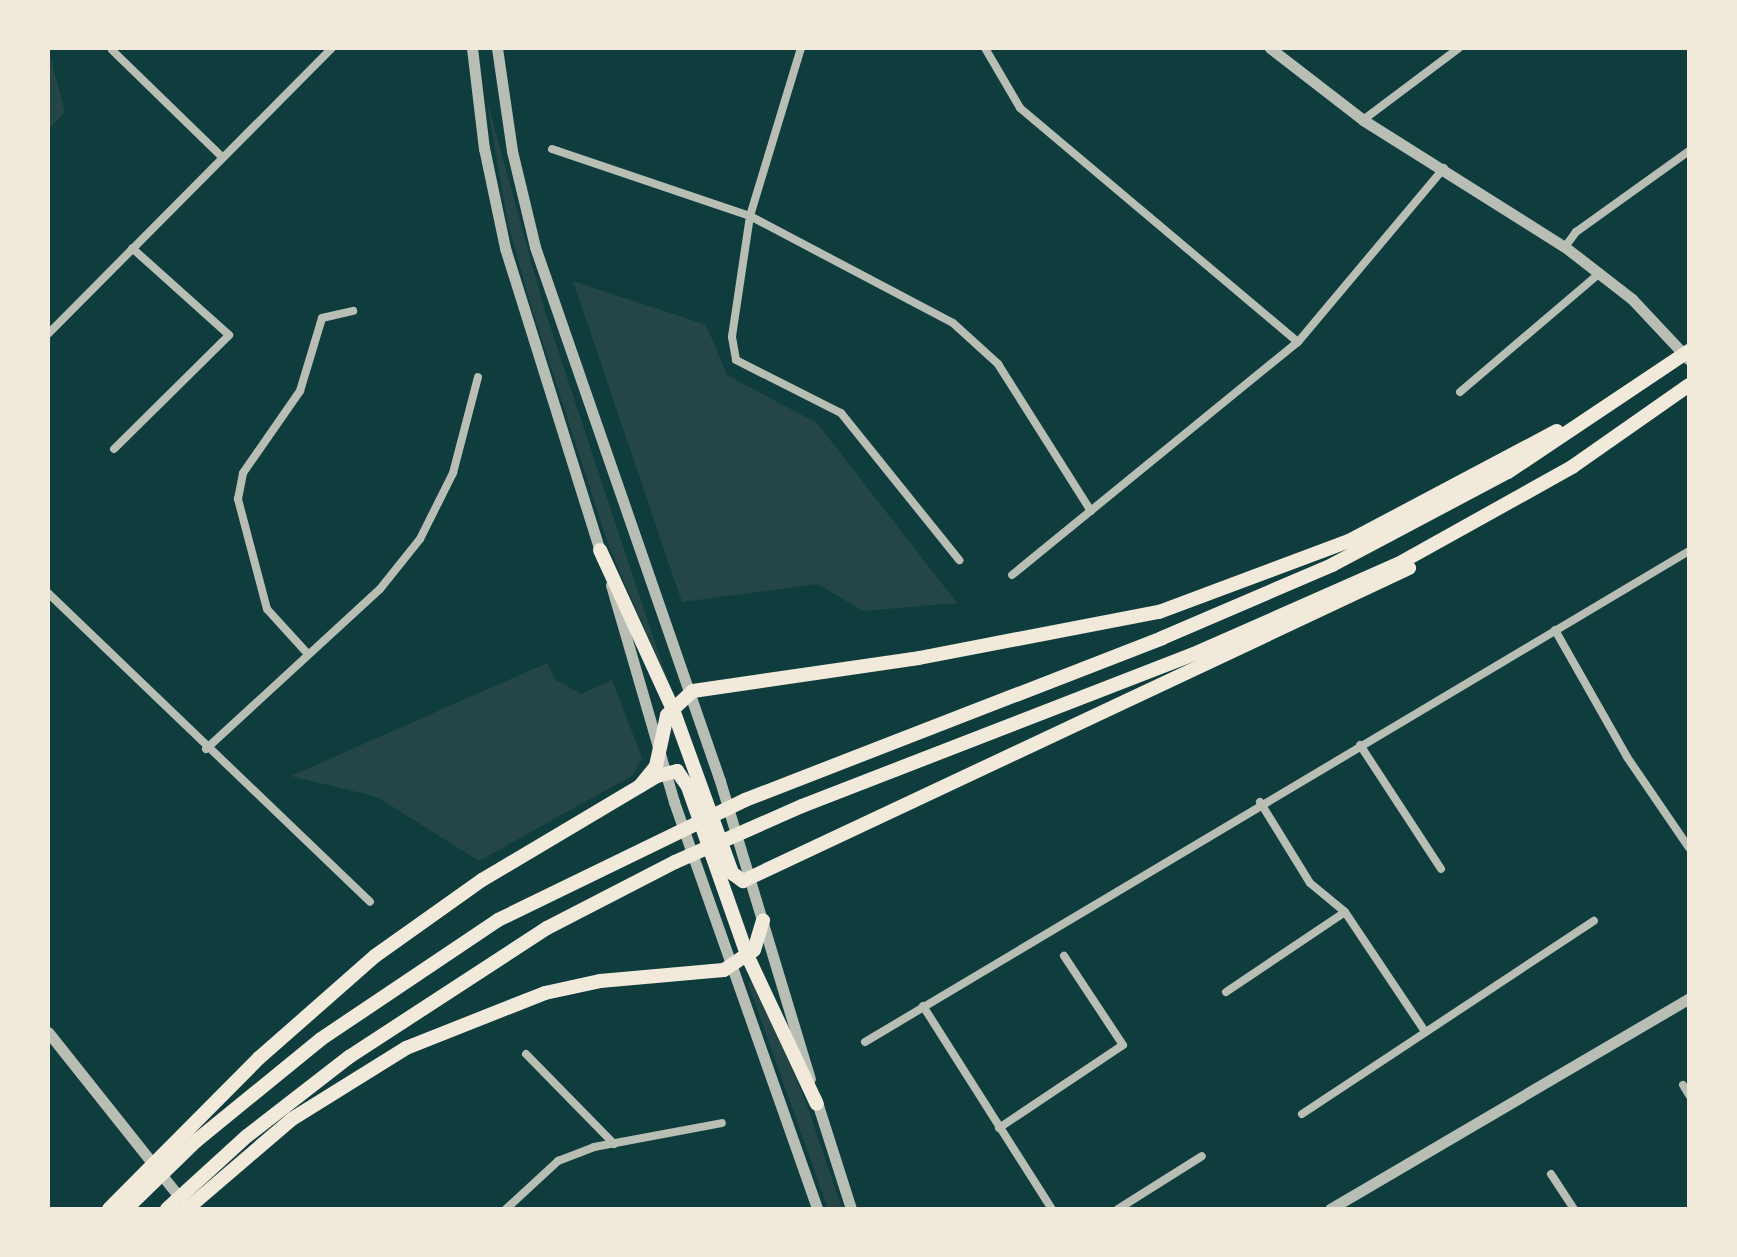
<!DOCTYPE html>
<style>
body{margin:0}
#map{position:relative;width:1737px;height:1257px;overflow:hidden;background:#0f3d3e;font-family:Overpass,sans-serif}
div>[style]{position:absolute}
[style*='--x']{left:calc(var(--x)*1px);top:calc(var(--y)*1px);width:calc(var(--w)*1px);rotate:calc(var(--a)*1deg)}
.green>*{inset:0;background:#244646}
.minor>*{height:8px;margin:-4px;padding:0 4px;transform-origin:4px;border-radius:4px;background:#b8beb3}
.tertiary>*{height:11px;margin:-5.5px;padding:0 5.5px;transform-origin:5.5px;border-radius:5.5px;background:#b8beb3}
.primary>*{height:14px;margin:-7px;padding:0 7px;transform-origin:7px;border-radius:7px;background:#f1e9da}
span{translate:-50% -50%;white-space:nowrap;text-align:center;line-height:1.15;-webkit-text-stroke:6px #f1e9da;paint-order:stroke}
.frame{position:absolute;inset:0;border:50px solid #f1e9da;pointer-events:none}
</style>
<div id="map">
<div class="green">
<i style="clip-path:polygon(48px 48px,65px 112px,48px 130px)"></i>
<i style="clip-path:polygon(486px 97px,544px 308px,669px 684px,609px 547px,533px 312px,508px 224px)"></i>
<i style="clip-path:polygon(573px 281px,706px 325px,727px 375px,817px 423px,957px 603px,863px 611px,818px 584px,682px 602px)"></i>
<i style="clip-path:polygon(547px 663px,556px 680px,581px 694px,612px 680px,642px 758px,633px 775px,479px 861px,377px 797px,291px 776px)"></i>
<i style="clip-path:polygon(754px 981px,807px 1105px,842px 1209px,828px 1209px,748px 983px)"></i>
</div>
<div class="minor">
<i style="--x:801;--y:48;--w:176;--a:106.9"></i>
<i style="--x:750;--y:216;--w:122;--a:98.5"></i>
<i style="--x:732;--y:337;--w:23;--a:80"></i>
<i style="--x:736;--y:360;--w:118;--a:26.8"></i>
<i style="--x:841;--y:413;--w:189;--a:51.2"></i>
<i style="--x:985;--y:48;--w:69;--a:59.7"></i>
<i style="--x:1020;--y:108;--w:363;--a:40.1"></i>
<i style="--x:112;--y:50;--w:153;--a:44.2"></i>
<i style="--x:1363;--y:120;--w:120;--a:-36.9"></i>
<i style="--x:552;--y:149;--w:209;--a:18.7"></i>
<i style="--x:750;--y:216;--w:229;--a:27.8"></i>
<i style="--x:953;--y:323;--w:61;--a:42.3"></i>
<i style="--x:998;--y:364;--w:174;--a:57.7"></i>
<i style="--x:1565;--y:247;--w:19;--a:-54"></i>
<i style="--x:1576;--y:232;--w:139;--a:-35.6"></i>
<i style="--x:48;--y:334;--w:403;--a:-45.2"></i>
<i style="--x:1460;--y:392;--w:184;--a:-40.4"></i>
<i style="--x:114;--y:449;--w:162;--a:-44.7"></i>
<i style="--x:229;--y:335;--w:130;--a:-138.1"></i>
<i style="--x:1012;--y:575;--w:369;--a:-39.2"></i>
<i style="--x:1298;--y:342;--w:227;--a:-50"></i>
<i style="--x:48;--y:593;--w:446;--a:43.8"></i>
<i style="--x:1555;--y:630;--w:146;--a:60.4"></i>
<i style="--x:1627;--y:757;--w:110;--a:55.7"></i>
<i style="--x:307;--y:653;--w:59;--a:-132.3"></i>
<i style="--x:267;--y:609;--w:114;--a:-104.8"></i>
<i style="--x:238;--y:499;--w:26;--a:-79"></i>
<i style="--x:243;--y:473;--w:100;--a:-55.2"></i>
<i style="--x:300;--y:391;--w:76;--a:-73.2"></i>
<i style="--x:322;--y:318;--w:32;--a:-13"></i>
<i style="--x:1360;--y:745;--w:148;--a:56.8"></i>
<i style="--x:206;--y:749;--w:236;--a:-42.6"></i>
<i style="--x:380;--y:589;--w:64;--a:-51.3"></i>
<i style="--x:420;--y:539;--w:74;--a:-63.4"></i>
<i style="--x:453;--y:473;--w:99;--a:-75.4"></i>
<i style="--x:1260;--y:802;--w:95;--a:58.3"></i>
<i style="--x:1310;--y:883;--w:45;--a:39.6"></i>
<i style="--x:1345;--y:912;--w:142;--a:56.2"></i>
<i style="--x:1226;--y:992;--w:143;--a:-33.9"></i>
<i style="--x:923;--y:1006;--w:241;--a:57.6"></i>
<i style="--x:865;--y:1042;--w:959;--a:-30.79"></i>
<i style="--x:526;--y:1054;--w:126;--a:45.6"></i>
<i style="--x:1683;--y:1085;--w:12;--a:59"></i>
<i style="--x:1302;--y:1114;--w:350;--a:-33.5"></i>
<i style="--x:999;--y:1128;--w:149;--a:-33.8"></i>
<i style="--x:1123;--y:1045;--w:107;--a:-123.5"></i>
<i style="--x:1551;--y:1174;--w:42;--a:56.7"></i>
<i style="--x:506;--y:1209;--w:71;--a:-42.7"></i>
<i style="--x:558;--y:1161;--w:39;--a:-21"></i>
<i style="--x:594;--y:1147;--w:130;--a:-10.6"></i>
<i style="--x:1118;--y:1209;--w:99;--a:-32.2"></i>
</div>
<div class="tertiary">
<i style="--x:472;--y:48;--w:101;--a:83.2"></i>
<i style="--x:484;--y:148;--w:102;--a:78.1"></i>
<i style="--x:505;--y:248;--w:324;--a:72.6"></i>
<i style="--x:497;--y:48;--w:104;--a:81.7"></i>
<i style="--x:512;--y:151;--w:99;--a:76.5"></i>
<i style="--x:535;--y:247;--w:565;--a:70.89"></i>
<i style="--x:720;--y:781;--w:311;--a:73.2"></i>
<i style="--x:1270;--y:48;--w:118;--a:37.7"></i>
<i style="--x:1363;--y:120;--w:239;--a:32.2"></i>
<i style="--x:1565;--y:247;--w:85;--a:37.8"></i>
<i style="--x:1632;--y:299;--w:83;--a:46.9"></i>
<i style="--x:611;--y:585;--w:226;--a:73.8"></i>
<i style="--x:674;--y:802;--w:431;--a:70.6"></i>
<i style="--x:48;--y:1032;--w:220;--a:51.5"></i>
<i style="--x:816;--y:1099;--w:115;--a:72.3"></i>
<i style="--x:1330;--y:1209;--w:416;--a:-30.4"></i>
</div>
<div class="primary">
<i style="--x:600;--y:550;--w:173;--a:65.4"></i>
<i style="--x:672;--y:707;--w:177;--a:70.1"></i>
<i style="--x:732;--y:873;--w:14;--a:36"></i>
<i style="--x:743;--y:881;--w:736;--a:-25.17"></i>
<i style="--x:640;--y:786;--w:26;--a:-51"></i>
<i style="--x:656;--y:766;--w:52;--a:-77.8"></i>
<i style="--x:667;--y:715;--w:35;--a:-43"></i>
<i style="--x:693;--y:691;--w:228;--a:-8.3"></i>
<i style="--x:919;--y:658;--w:244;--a:-10.9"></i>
<i style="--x:1159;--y:612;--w:203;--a:-20.5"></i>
<i style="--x:1349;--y:541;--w:235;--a:-27.9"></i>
<i style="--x:109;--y:1209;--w:213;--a:-45.2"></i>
<i style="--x:259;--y:1058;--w:154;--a:-41.3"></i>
<i style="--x:375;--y:956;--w:131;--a:-35.4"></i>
<i style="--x:482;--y:880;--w:204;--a:-30.7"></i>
<i style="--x:657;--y:776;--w:21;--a:-14"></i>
<i style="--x:677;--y:771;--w:19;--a:55"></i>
<i style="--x:688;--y:787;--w:180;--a:70.6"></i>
<i style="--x:748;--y:957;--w:162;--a:64.9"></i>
<i style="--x:126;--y:1209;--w:98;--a:-44.2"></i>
<i style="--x:196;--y:1141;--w:161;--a:-39.2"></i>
<i style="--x:321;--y:1039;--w:213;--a:-33.9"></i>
<i style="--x:498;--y:920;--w:275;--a:-25.9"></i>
<i style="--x:745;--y:800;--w:447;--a:-21.2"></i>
<i style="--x:1162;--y:638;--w:185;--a:-23.2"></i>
<i style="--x:1332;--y:565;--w:199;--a:-27.9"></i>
<i style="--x:1508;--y:472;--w:218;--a:-33.8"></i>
<i style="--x:167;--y:1209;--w:108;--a:-42.4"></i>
<i style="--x:247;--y:1136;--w:129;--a:-37.8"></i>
<i style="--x:349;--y:1057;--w:236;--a:-33.1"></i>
<i style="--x:547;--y:928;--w:144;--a:-27.3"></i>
<i style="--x:675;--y:862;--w:139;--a:-23.8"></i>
<i style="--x:802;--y:806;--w:420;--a:-21.2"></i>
<i style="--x:1194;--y:654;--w:223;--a:-23.8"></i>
<i style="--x:1398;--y:564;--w:199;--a:-29.1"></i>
<i style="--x:1572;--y:467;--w:143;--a:-35"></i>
<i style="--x:187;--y:1209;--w:138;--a:-40.6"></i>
<i style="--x:292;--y:1119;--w:134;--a:-31.9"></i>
<i style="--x:406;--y:1048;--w:149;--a:-21.6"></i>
<i style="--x:545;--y:993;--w:56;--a:-12.3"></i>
<i style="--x:600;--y:981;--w:124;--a:-5.1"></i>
<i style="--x:724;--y:970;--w:36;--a:-34"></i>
<i style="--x:754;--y:950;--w:31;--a:-73"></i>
</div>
<div class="frame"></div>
</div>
